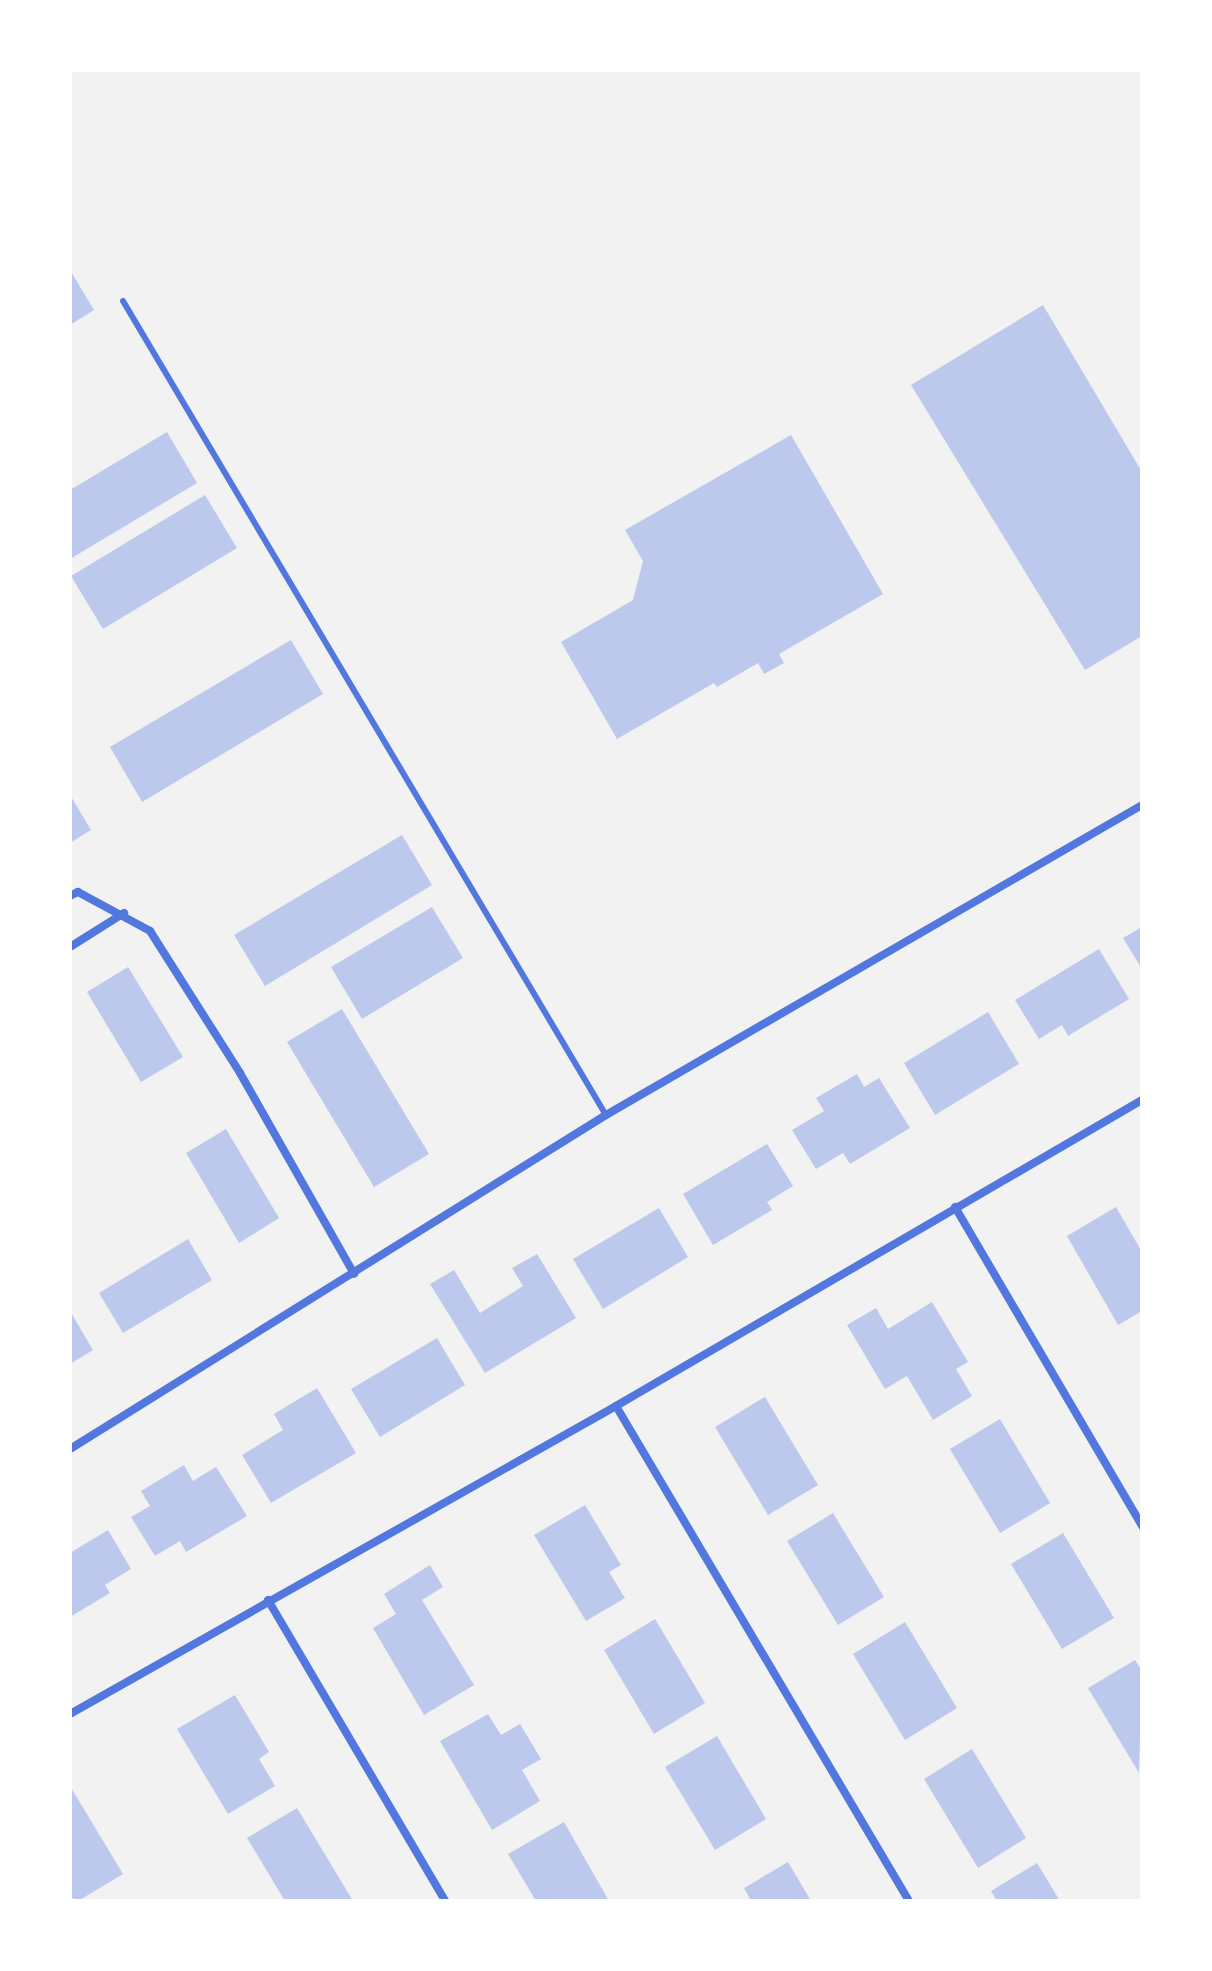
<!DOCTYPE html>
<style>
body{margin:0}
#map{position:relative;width:1212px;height:1971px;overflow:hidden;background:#f2f2f2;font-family:Bitter,serif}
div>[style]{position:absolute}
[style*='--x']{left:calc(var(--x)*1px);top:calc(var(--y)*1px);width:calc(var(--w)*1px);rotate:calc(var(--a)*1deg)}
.building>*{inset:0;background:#bdc9ec}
.service>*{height:6px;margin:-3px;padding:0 3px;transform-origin:3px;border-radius:3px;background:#5277de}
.minor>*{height:8px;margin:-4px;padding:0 4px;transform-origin:4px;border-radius:4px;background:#5277de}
span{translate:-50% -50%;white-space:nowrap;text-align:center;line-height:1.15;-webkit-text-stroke:6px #fff;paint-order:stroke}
.frame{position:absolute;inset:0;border:72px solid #fff;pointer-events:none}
</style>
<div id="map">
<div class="building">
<i style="clip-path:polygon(70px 270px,94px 310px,70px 325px)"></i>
<i style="clip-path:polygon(1043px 305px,1142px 472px,1142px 636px,1085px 670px,911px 385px)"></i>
<i style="clip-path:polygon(167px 432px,197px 483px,70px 559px,70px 490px)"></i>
<i style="clip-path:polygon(791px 435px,883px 594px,779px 654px,784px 663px,764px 674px,758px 663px,717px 687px,714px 683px,617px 739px,561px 642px,633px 600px,643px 561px,625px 530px)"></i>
<i style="clip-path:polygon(205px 495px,237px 548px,103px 629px,71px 576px)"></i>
<i style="clip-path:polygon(291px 640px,323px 694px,142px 802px,110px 747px)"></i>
<i style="clip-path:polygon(70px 795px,91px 830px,70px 843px)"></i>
<i style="clip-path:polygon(402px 835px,432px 885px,265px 986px,234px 935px)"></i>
<i style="clip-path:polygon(432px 907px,463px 958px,362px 1019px,331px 967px)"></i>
<i style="clip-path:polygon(1142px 927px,1142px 969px,1123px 938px)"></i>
<i style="clip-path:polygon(1099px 949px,1129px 999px,1068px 1036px,1062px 1025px,1039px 1039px,1015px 1000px)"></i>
<i style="clip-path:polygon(128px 967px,183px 1057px,141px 1082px,87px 992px)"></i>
<i style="clip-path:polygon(342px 1009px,429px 1154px,374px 1187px,287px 1042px)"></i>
<i style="clip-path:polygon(988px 1012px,1019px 1064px,935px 1115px,904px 1063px)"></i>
<i style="clip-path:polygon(857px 1074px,864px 1087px,879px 1078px,910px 1128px,850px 1164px,843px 1153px,816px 1169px,792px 1130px,824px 1111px,816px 1098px)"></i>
<i style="clip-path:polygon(226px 1129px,279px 1218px,239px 1243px,186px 1153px)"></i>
<i style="clip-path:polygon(767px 1144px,793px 1186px,767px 1202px,772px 1210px,713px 1245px,683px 1194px)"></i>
<i style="clip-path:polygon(1116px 1207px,1142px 1252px,1142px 1311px,1118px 1325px,1067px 1236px)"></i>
<i style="clip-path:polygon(659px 1208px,688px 1257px,603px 1309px,573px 1259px)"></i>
<i style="clip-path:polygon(188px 1239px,212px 1280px,123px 1333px,99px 1293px)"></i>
<i style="clip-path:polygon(537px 1254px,576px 1318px,485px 1373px,430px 1284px,454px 1270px,480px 1313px,523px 1286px,512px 1268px)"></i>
<i style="clip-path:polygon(932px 1302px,968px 1362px,956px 1369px,972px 1396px,933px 1420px,907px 1376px,885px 1389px,847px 1325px,876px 1308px,888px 1329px)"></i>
<i style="clip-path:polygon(70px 1311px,93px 1350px,70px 1364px)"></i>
<i style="clip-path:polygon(437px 1338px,465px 1385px,380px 1437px,351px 1389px)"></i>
<i style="clip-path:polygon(317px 1388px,356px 1453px,271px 1503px,242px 1455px,283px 1430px,274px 1414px)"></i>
<i style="clip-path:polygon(765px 1397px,818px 1485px,768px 1515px,715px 1427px)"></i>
<i style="clip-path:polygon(1000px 1419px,1050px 1503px,1000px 1533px,950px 1449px)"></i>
<i style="clip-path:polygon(184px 1465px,193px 1481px,216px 1467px,247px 1516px,186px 1552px,180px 1541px,155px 1556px,131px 1517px,150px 1506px,141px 1491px)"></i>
<i style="clip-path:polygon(585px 1505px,621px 1565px,609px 1572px,625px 1598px,586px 1621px,534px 1535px)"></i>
<i style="clip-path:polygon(833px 1513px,884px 1597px,838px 1625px,787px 1541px)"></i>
<i style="clip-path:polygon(108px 1530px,131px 1569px,105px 1585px,110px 1593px,70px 1617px,70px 1553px)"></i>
<i style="clip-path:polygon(1063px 1533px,1114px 1618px,1062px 1649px,1011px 1564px)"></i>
<i style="clip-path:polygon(430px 1565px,443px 1587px,422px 1600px,474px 1685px,424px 1715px,373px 1628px,396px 1614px,384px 1594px)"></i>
<i style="clip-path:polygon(655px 1619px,705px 1703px,654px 1734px,604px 1650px)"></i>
<i style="clip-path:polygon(905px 1622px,957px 1708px,905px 1740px,853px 1654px)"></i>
<i style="clip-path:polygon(1135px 1660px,1142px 1671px,1139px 1773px,1088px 1688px)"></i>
<i style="clip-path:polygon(235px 1695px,269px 1752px,259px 1759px,275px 1786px,228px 1814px,177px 1729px)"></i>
<i style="clip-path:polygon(488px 1714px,501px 1735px,520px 1724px,541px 1759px,522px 1770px,540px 1801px,492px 1830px,440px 1741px)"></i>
<i style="clip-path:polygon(717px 1736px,766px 1819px,715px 1850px,665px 1767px)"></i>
<i style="clip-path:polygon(972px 1749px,1026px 1838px,978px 1868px,924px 1779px)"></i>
<i style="clip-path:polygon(70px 1786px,123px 1874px,78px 1901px,70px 1897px)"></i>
<i style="clip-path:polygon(297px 1808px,353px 1901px,285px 1901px,247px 1838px)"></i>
<i style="clip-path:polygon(564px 1822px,609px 1901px,536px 1901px,508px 1854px)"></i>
<i style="clip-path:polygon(788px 1862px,811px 1901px,751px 1901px,744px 1888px)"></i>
<i style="clip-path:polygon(1037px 1863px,1060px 1901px,997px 1901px,991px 1891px)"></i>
</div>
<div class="service">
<i style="--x:123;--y:301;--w:947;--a:59.32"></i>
</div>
<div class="minor">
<i style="--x:70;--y:896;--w:9;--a:-27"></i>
<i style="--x:78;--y:892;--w:82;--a:28.4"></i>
<i style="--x:150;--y:931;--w:168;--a:57.6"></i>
<i style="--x:240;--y:1073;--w:231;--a:60.4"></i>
<i style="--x:70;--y:947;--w:64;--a:-32.2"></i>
<i style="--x:955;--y:1207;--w:370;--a:59.6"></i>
<i style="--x:616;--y:1406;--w:575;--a:59.38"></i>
<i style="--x:70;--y:1449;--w:632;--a:-31.93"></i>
<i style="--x:606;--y:1115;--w:619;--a:-30.04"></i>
<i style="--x:268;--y:1600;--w:349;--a:59.5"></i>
<i style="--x:70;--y:1714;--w:627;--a:-29.43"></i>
<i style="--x:616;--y:1406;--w:609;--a:-30.19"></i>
</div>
<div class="frame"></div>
</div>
